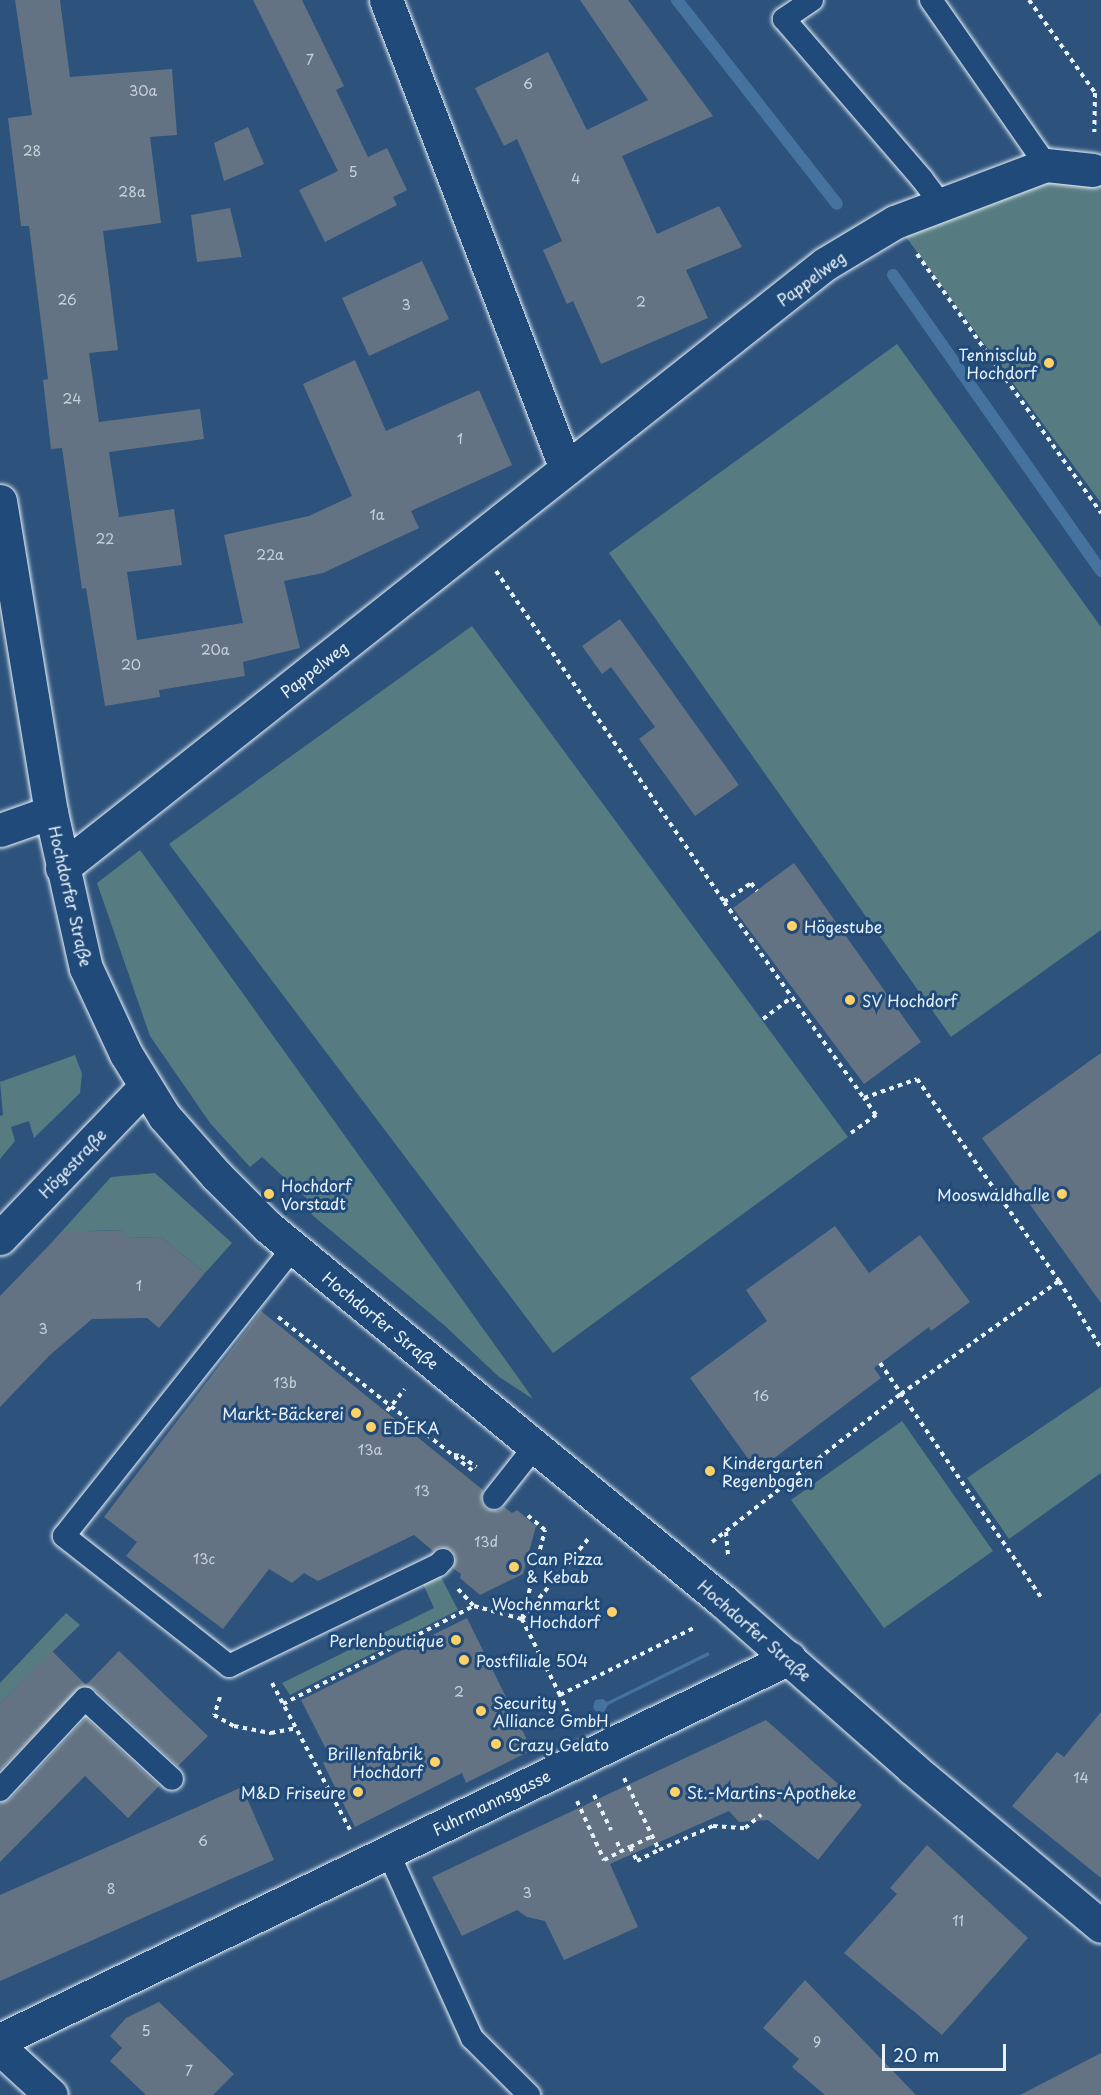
<!DOCTYPE html>
<meta charset="utf-8">
<style>
body{margin:0}
#map{position:relative;width:1101px;height:2095px;overflow:hidden;background:#2d527c;font-family:"Playpen Sans",sans-serif}
div>[style]{position:absolute}
[style*='--x']{left:calc(var(--x)*1px);top:calc(var(--y)*1px);width:calc(var(--w)*1px);rotate:calc(var(--a)*1deg)}
.green>*{inset:0;background:#567c81}
.water>*{inset:0;background:#4672a0}
.stream>*{height:12px;margin:-6px;padding:0 6px;transform-origin:6px;border-radius:6px;background:#4672a0}
.building>*{inset:0;background:#637383}
.path>*{height:4px;margin-top:-2px;transform-origin:0;background:repeating-linear-gradient(90deg,#e8f1f8 0 4.5px,transparent 0 9px)}
.roads{filter:drop-shadow(0 0 2px #e8f1f8) drop-shadow(0 0 2px #e8f1f8)}
.service>*{height:22px;margin:-11px;padding:0 11px;transform-origin:11px;border-radius:11px;background:#1f4a7a}
.minor>*{height:33px;margin:-16.5px;padding:0 16.5px;transform-origin:16.5px;border-radius:16.5px;background:#1f4a7a}
.tertiary>*{height:33px;margin:-16.5px;padding:0 16.5px;transform-origin:16.5px;border-radius:16.5px;background:#1f4a7a}
.dots>*{width:16px;height:16px;translate:-50% -50%;box-sizing:border-box;border:3px solid #1f4a7a;border-radius:50%}
span{translate:-50% -50%;white-space:nowrap;text-align:center;line-height:1.15;-webkit-text-stroke:6px #1f4a7a;paint-order:stroke}
.number-label{font-size:14px;color:#c7d2db}
.number-label span{-webkit-text-stroke-width:0}
.street-label{font-size:16px;color:#e8f1f8}
.poi-label{font-size:16px;color:#e8f1f8}
.right{translate:-100% -50%;text-align:right}
.left{translate:0 -50%;text-align:left}
.scale{position:absolute;left:882px;top:2044px;width:124px;height:27px;box-sizing:border-box;border:3px solid #e8f1f8;border-top:0;padding-left:8px;font-size:18px;line-height:21px;white-space:nowrap;color:#e8f1f8;-webkit-text-stroke:4px #1f4a7a;paint-order:stroke}
</style>
<div id="map">
<div class="green">
<i style="clip-path:polygon(1093px 170px,1101px 170px,1101px 503px,895px 222px)"></i>
<i style="clip-path:polygon(897px 344px,1101px 627px,1101px 930px,951px 1037px,609px 553px)"></i>
<i style="clip-path:polygon(472px 626px,848px 1137px,553px 1353px,169px 844px)"></i>
<i style="clip-path:polygon(140px 850px,522px 1383px,533px 1399px,499px 1377px,444px 1325px,311px 1214px,317px 1208px,262px 1157px,250px 1167px,210px 1123px,150px 1036px,97px 883px)"></i>
<i style="clip-path:polygon(75px 1055px,82px 1074px,80px 1093px,34px 1138px,29px 1121px,11px 1127px,15px 1141px,0 1159px,0 1116px,3px 1115px,0 1082px)"></i>
<i style="clip-path:polygon(155px 1173px,232px 1243px,205px 1273px,161px 1237px,125px 1238px,124px 1230px,88px 1231px,88px 1239px,53px 1241px,111px 1177px)"></i>
<i style="clip-path:polygon(1101px 1387px,1101px 1473px,1009px 1539px,967px 1478px)"></i>
<i style="clip-path:polygon(902px 1421px,993px 1551px,884px 1628px,791px 1500px)"></i>
<i style="clip-path:polygon(440px 1575px,458px 1610px,290px 1695px,282px 1683px,434px 1608px,423px 1584px)"></i>
<i style="clip-path:polygon(66px 1613px,80px 1625px,0 1703px,0 1683px)"></i>
</div>
<div class="water">
<i style="clip-path:polygon(708px 1652px,710px 1655px,608px 1705px,605px 1711px,599px 1714px,593px 1708px,595px 1700px,603px 1699px,607px 1702px)"></i>
</div>
<div class="stream">
<i style="--x:677;--y:0;--w:259;--a:51.9"></i>
<i style="--x:893;--y:275;--w:362;--a:54.9"></i>
</div>
<div class="building">
<i style="clip-path:polygon(15px 0,60px 0,70px 77px,172px 69px,177px 135px,150px 137px,161px 223px,103px 231px,118px 350px,89px 353px,99px 422px,200px 409px,204px 439px,109px 452px,119px 517px,174px 509px,182px 565px,127px 572px,137px 640px,243px 623px,224px 535px,309px 516px,352px 496px,303px 384px,355px 360px,386px 431px,479px 390px,512px 465px,411px 511px,419px 528px,323px 573px,284px 581px,300px 648px,243px 662px,245px 676px,159px 690px,160px 697px,105px 706px,86px 588px,82px 589px,62px 448px,51px 449px,43px 380px,48px 379px,29px 226px,21px 226px,18px 200px,8px 118px,32px 115px)"></i>
<i style="clip-path:polygon(253px 0,302px 0,344px 86px,336px 90px,368px 157px,387px 148px,407px 190px,393px 197px,397px 205px,325px 242px,299px 190px,338px 171px)"></i>
<i style="clip-path:polygon(580px 0,628px 0,713px 116px,622px 156px,657px 234px,719px 206px,742px 247px,686px 270px,708px 318px,601px 364px,573px 301px,567px 304px,543px 250px,562px 241px,517px 139px,504px 146px,475px 88px,548px 52px,587px 130px,648px 100px)"></i>
<i style="clip-path:polygon(248px 127px,264px 164px,224px 181px,214px 143px)"></i>
<i style="clip-path:polygon(230px 208px,242px 257px,197px 262px,191px 215px)"></i>
<i style="clip-path:polygon(422px 261px,449px 319px,369px 356px,342px 298px)"></i>
<i style="clip-path:polygon(620px 619px,739px 785px,695px 816px,639px 739px,655px 727px,611px 667px,602px 674px,582px 646px)"></i>
<i style="clip-path:polygon(794px 863px,921px 1042px,864px 1084px,733px 908px)"></i>
<i style="clip-path:polygon(1101px 1053px,1101px 1303px,982px 1138px)"></i>
<i style="clip-path:polygon(835px 1226px,869px 1273px,920px 1235px,970px 1302px,931px 1331px,929px 1327px,874px 1368px,881px 1378px,757px 1471px,690px 1378px,767px 1321px,746px 1290px)"></i>
<i style="clip-path:polygon(125px 1230px,125px 1238px,161px 1237px,205px 1273px,159px 1328px,147px 1318px,92px 1319px,50px 1355px,0 1407px,0 1296px,62px 1232px)"></i>
<i style="clip-path:polygon(261px 1311px,483px 1490px,481px 1502px,486px 1509px,498px 1511px,504px 1507px,512px 1513px,517px 1510px,536px 1526px,523px 1574px,480px 1595px,460px 1578px,461px 1574px,453px 1568px,456px 1557px,452px 1550px,440px 1547px,433px 1551px,414px 1535px,318px 1581px,304px 1573px,292px 1583px,269px 1569px,223px 1629px,126px 1556px,137px 1542px,104px 1517px)"></i>
<i style="clip-path:polygon(467px 1618px,532px 1750px,466px 1783px,462px 1773px,355px 1827px,323px 1763px,331px 1759px,301px 1700px)"></i>
<i style="clip-path:polygon(52px 1651px,86px 1685px,119px 1651px,208px 1736px,178px 1766px,94px 1689px,82px 1686px,0 1770px,0 1703px)"></i>
<i style="clip-path:polygon(1101px 1712px,1101px 1878px,1012px 1806px,1057px 1752px,1064px 1757px)"></i>
<i style="clip-path:polygon(86px 1718px,159px 1786px,128px 1818px,85px 1776px,0 1862px,0 1803px,10px 1799px)"></i>
<i style="clip-path:polygon(766px 1720px,862px 1805px,818px 1860px,768px 1820px,739px 1822px,729px 1811px,610px 1864px,638px 1927px,564px 1960px,545px 1921px,527px 1917px,517px 1910px,462px 1936px,432px 1877px)"></i>
<i style="clip-path:polygon(242px 1787px,274px 1860px,0 1981px,0 1895px)"></i>
<i style="clip-path:polygon(927px 1845px,1028px 1938px,942px 2035px,844px 1953px,897px 1894px,890px 1888px)"></i>
<i style="clip-path:polygon(805px 1980px,916px 2095px,825px 2095px,792px 2067px,799px 2059px,763px 2028px)"></i>
<i style="clip-path:polygon(159px 2002px,234px 2074px,213px 2095px,146px 2095px,110px 2061px,122px 2048px,110px 2036px,126px 2018px)"></i>
<i style="clip-path:polygon(1101px 2053px,1101px 2095px,1020px 2095px)"></i>
</div>
<div class="path">
<i style="--x:1029;--y:0;--w:114;--a:54.6"></i>
<i style="--x:1095;--y:93;--w:39;--a:91"></i>
<i style="--x:917;--y:254;--w:318;--a:54.6"></i>
<i style="--x:496;--y:571;--w:402;--a:55.4"></i>
<i style="--x:724;--y:902;--w:241;--a:54.5"></i>
<i style="--x:864;--y:1098;--w:56;--a:-19.7"></i>
<i style="--x:917;--y:1079;--w:247;--a:54.9"></i>
<i style="--x:1059;--y:1281;--w:79;--a:57.9"></i>
<i style="--x:724;--y:902;--w:33;--a:-35"></i>
<i style="--x:751;--y:883;--w:10;--a:53"></i>
<i style="--x:763;--y:1019;--w:35;--a:-37"></i>
<i style="--x:851;--y:1133;--w:31;--a:-36"></i>
<i style="--x:876;--y:1115;--w:21;--a:-125"></i>
<i style="--x:278;--y:1317;--w:250;--a:38.3"></i>
<i style="--x:880;--y:1363;--w:286;--a:55.5"></i>
<i style="--x:387;--y:1411;--w:28;--a:-51"></i>
<i style="--x:454;--y:1455;--w:7;--a:8"></i>
<i style="--x:461;--y:1456;--w:19;--a:36"></i>
<i style="--x:726;--y:1532;--w:23;--a:85"></i>
<i style="--x:712;--y:1542;--w:240;--a:-38.1"></i>
<i style="--x:901;--y:1394;--w:194;--a:-35.6"></i>
<i style="--x:458;--y:1589;--w:23;--a:47"></i>
<i style="--x:272;--y:1683;--w:166;--a:62"></i>
<i style="--x:560;--y:1695;--w:85;--a:-116.6"></i>
<i style="--x:522;--y:1619;--w:105;--a:-50.4"></i>
<i style="--x:220;--y:1697;--w:19;--a:108"></i>
<i style="--x:214;--y:1715;--w:23;--a:29"></i>
<i style="--x:234;--y:1726;--w:38;--a:11"></i>
<i style="--x:271;--y:1733;--w:25;--a:-11"></i>
<i style="--x:283;--y:1704;--w:215;--a:-27.2"></i>
<i style="--x:474;--y:1606;--w:50;--a:15.2"></i>
<i style="--x:522;--y:1619;--w:92;--a:-75.5"></i>
<i style="--x:545;--y:1530;--w:26;--a:-140"></i>
<i style="--x:572;--y:1721;--w:29;--a:-115"></i>
<i style="--x:560;--y:1695;--w:150;--a:-26.6"></i>
<i style="--x:624;--y:1778;--w:80;--a:64.1"></i>
<i style="--x:659;--y:1850;--w:59;--a:-24"></i>
<i style="--x:713;--y:1826;--w:32;--a:4"></i>
<i style="--x:745;--y:1828;--w:21;--a:-39"></i>
<i style="--x:594;--y:1795;--w:39;--a:64"></i>
<i style="--x:577;--y:1801;--w:65;--a:65.4"></i>
<i style="--x:604;--y:1860;--w:29;--a:-27"></i>
<i style="--x:630;--y:1847;--w:16;--a:63"></i>
<i style="--x:637;--y:1861;--w:25;--a:-27"></i>
<i style="--x:617;--y:1842;--w:10;--a:66"></i>
<i style="--x:630;--y:1847;--w:25;--a:-26"></i>
</div>
<div class="roads">
<div class="service">
<i style="--x:812;--y:0;--w:34;--a:146"></i>
<i style="--x:784;--y:19;--w:211;--a:49.2"></i>
<i style="--x:922;--y:179;--w:34;--a:53"></i>
<i style="--x:931;--y:0;--w:201;--a:55.1"></i>
<i style="--x:293;--y:1248;--w:368;--a:128.5"></i>
<i style="--x:64;--y:1536;--w:210;--a:38.2"></i>
<i style="--x:229;--y:1666;--w:232;--a:-25.8"></i>
<i style="--x:438;--y:1565;--w:7;--a:-45"></i>
<i style="--x:494;--y:1498;--w:66;--a:-51.7"></i>
<i style="--x:0;--y:1790;--w:125;--a:-47"></i>
<i style="--x:85;--y:1699;--w:118;--a:42.6"></i>
<i style="--x:388;--y:1852;--w:204;--a:65.7"></i>
<i style="--x:472;--y:2038;--w:81;--a:45"></i>
</div>
<div class="minor">
<i style="--x:386;--y:0;--w:502;--a:69"></i>
<i style="--x:0;--y:830;--w:54;--a:-19.4"></i>
<i style="--x:62;--y:868;--w:973;--a:-38.37"></i>
<i style="--x:825;--y:264;--w:82;--a:-31"></i>
<i style="--x:895;--y:222;--w:161;--a:-20.7"></i>
<i style="--x:1046;--y:165;--w:47;--a:6.1"></i>
<i style="--x:0;--y:1238;--w:209;--a:-46.2"></i>
<i style="--x:0;--y:2040;--w:877;--a:-25.83"></i>
<i style="--x:0;--y:2048;--w:69;--a:42.7"></i>
</div>
<div class="tertiary">
<i style="--x:0;--y:501;--w:315;--a:80.7"></i>
<i style="--x:51;--y:812;--w:160;--a:77.4"></i>
<i style="--x:86;--y:968;--w:95;--a:65.1"></i>
<i style="--x:126;--y:1054;--w:73;--a:58.5"></i>
<i style="--x:164;--y:1116;--w:79;--a:48.6"></i>
<i style="--x:216;--y:1175;--w:74;--a:45"></i>
<i style="--x:268;--y:1227;--w:590;--a:39.43"></i>
<i style="--x:724;--y:1602;--w:251;--a:41.4"></i>
<i style="--x:912;--y:1768;--w:246;--a:39.9"></i>
</div>
</div>
<div class="dots">
<i style="left:1049px;top:363px;background:#ffd166"></i>
<i style="left:792px;top:926px;background:#ffd166"></i>
<i style="left:850px;top:1000px;background:#ffd166"></i>
<i style="left:269px;top:1194px;background:#ffd166"></i>
<i style="left:1062px;top:1194px;background:#ffd166"></i>
<i style="left:356px;top:1413px;background:#ffd166"></i>
<i style="left:371px;top:1427px;background:#ffd166"></i>
<i style="left:710px;top:1471px;background:#ffd166"></i>
<i style="left:514px;top:1567px;background:#ffd166"></i>
<i style="left:612px;top:1612px;background:#ffd166"></i>
<i style="left:456px;top:1640px;background:#ffd166"></i>
<i style="left:464px;top:1660px;background:#ffd166"></i>
<i style="left:481px;top:1711px;background:#ffd166"></i>
<i style="left:496px;top:1744px;background:#ffd166"></i>
<i style="left:435px;top:1762px;background:#ffd166"></i>
<i style="left:358px;top:1792px;background:#ffd166"></i>
<i style="left:675px;top:1792px;background:#ffd166"></i>
</div>
<div class="number-label">
<span style="left:310px;top:60px">7</span>
<span style="left:528px;top:84px">6</span>
<span style="left:143px;top:91px">30a</span>
<span style="left:32px;top:151px">28</span>
<span style="left:353px;top:172px">5</span>
<span style="left:576px;top:179px">4</span>
<span style="left:132px;top:192px">28a</span>
<span style="left:67px;top:300px">26</span>
<span style="left:641px;top:302px">2</span>
<span style="left:406px;top:305px">3</span>
<span style="left:72px;top:399px">24</span>
<span style="left:460px;top:439px">1</span>
<span style="left:377px;top:515px">1a</span>
<span style="left:105px;top:539px">22</span>
<span style="left:270px;top:555px">22a</span>
<span style="left:215px;top:650px">20a</span>
<span style="left:131px;top:665px">20</span>
<span style="left:139px;top:1286px">1</span>
<span style="left:43px;top:1329px">3</span>
<span style="left:285px;top:1383px">13b</span>
<span style="left:761px;top:1396px">16</span>
<span style="left:370px;top:1450px">13a</span>
<span style="left:422px;top:1491px">13</span>
<span style="left:486px;top:1542px">13d</span>
<span style="left:204px;top:1559px">13c</span>
<span style="left:459px;top:1692px">2</span>
<span style="left:1081px;top:1778px">14</span>
<span style="left:203px;top:1841px">6</span>
<span style="left:111px;top:1889px">8</span>
<span style="left:527px;top:1893px">3</span>
<span style="left:958px;top:1921px">11</span>
<span style="left:146px;top:2031px">5</span>
<span style="left:817px;top:2042px">9</span>
<span style="left:189px;top:2071px">7</span>
</div>
<div class="street-label">
<span style="left:811px;top:278px;rotate:-36deg">Pappelweg</span>
<span style="left:314px;top:669px;rotate:-38deg">Pappelweg</span>
<span style="left:71px;top:896px;rotate:77deg">Hochdorfer Straße</span>
<span style="left:72px;top:1163px;rotate:-46deg">Högestraße</span>
<span style="left:381px;top:1320px;rotate:39deg">Hochdorfer Straße</span>
<span style="left:755px;top:1630px;rotate:41deg">Hochdorfer Straße</span>
<span style="left:491px;top:1802px;rotate:-26deg">Fuhrmannsgasse</span>
</div>
<div class="poi-label">
<span class="right" style="left:1037px;top:363px">Tennisclub<br>Hochdorf</span>
<span class="left" style="left:804px;top:926px">Högestube</span>
<span class="left" style="left:862px;top:1000px">SV Hochdorf</span>
<span class="left" style="left:281px;top:1194px">Hochdorf<br>Vorstadt</span>
<span class="right" style="left:1050px;top:1194px">Mooswaldhalle</span>
<span class="right" style="left:344px;top:1413px">Markt-Bäckerei</span>
<span class="left" style="left:383px;top:1427px">EDEKA</span>
<span class="left" style="left:722px;top:1471px">Kindergarten<br>Regenbogen</span>
<span class="left" style="left:526px;top:1567px">Can Pizza<br>&amp; Kebab</span>
<span class="right" style="left:600px;top:1612px">Wochenmarkt<br>Hochdorf</span>
<span class="right" style="left:444px;top:1640px">Perlenboutique</span>
<span class="left" style="left:476px;top:1660px">Postfiliale 504</span>
<span class="left" style="left:493px;top:1711px">Security<br>Alliance GmbH</span>
<span class="left" style="left:508px;top:1744px">Crazy Gelato</span>
<span class="right" style="left:423px;top:1762px">Brillenfabrik<br>Hochdorf</span>
<span class="right" style="left:346px;top:1792px">M&amp;D Friseure</span>
<span class="left" style="left:687px;top:1792px">St.-Martins-Apotheke</span>
</div>
<div class="scale">20 m</div>
</div>
